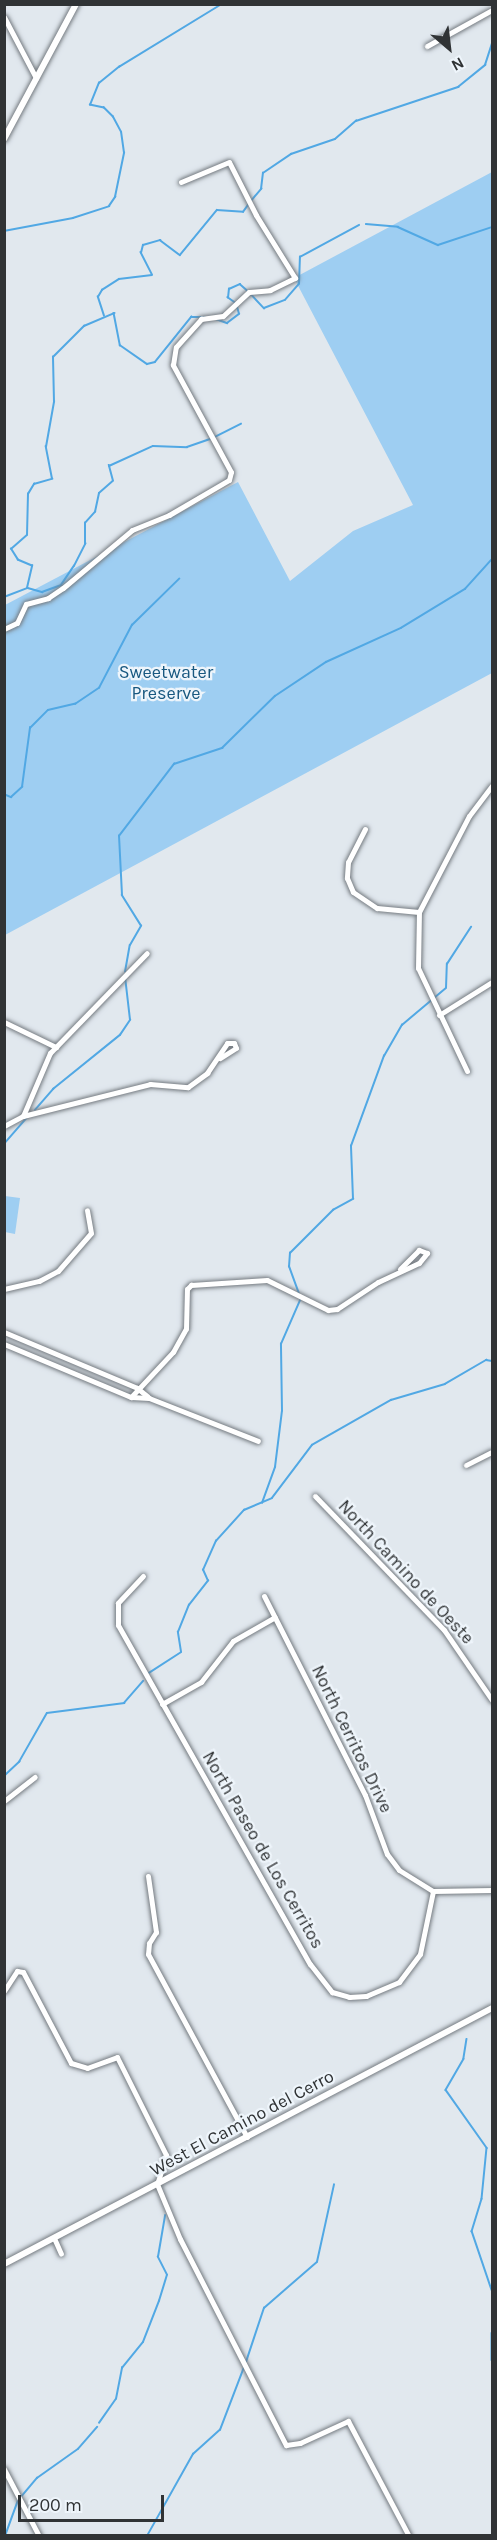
<!DOCTYPE html>
<style>
body{margin:0}
#map{position:relative;width:497px;height:2540px;overflow:hidden;background:#e1e8ee;font-family:Karla,sans-serif}
div>[style]{position:absolute}
[style*='--x']{left:calc(var(--x)*1px);top:calc(var(--y)*1px);width:calc(var(--w)*1px);rotate:calc(var(--a)*1deg)}
.green>*{inset:0;background:#9ecef2}
.stream>*{height:1.5px;margin:-0.75px;padding:0 0.75px;transform-origin:0.75px;border-radius:0.75px;background:#51a8e4}
.roads{filter:drop-shadow(0 0 2px #757b81) drop-shadow(0 0 2px #757b81)}
.minor>*{height:5px;margin:-2.5px;padding:0 2.5px;transform-origin:2.5px;border-radius:2.5px;background:#fff}
.tertiary>*{height:6px;margin:-3px;padding:0 3px;transform-origin:3px;border-radius:3px;background:#fff}
span{translate:-50% -50%;white-space:nowrap;text-align:center;line-height:1.15;-webkit-text-stroke:4.5px #eef5fb;paint-order:stroke}
.park-label{font-size:18px;color:#185880}
.street-label{font-size:18px;color:#303335}
.frame{position:absolute;inset:0;border:6px solid #303335;pointer-events:none}
.north{position:absolute;left:419px;top:18px;width:60px;height:60px;-webkit-text-stroke:4px #eef5fb;paint-order:stroke;rotate:152deg;font-size:16px;font-weight:700;line-height:24px;text-align:center;color:#303335}
.north::after{content:'';display:block;margin:auto;width:21px;height:27px;background:#303335;clip-path:polygon(50% 0,100% 100%,50% 72%,0 100%)}
.scale{position:absolute;left:18px;top:2495px;width:146px;height:27px;box-sizing:border-box;border:3px solid #303335;border-top:0;padding-left:8px;font-size:18px;line-height:21px;white-space:nowrap;color:#303335;-webkit-text-stroke:4px #eef5fb;paint-order:stroke}
</style>
<div id="map">
<div class="green">
<i style="clip-path:polygon(492px 172px,492px 673px,5px 935px,5px 605px,238px 482px,290px 581px,353px 531px,413px 505px,294px 278px)"></i>
<i style="clip-path:polygon(5px 1196px,20px 1198px,15px 1234px,5px 1232px)"></i>
</div>
<div class="stream">
<i style="--x:251;--y:201;--w:16;--a:-50"></i>
<i style="--x:261;--y:189;--w:16;--a:-83"></i>
<i style="--x:263;--y:173;--w:34;--a:-34"></i>
<i style="--x:291;--y:154;--w:46;--a:-18.8"></i>
<i style="--x:335;--y:139;--w:28;--a:-41"></i>
<i style="--x:356;--y:121;--w:108;--a:-18.4"></i>
<i style="--x:458;--y:87;--w:35;--a:-39"></i>
<i style="--x:485;--y:65;--w:22;--a:-72"></i>
<i style="--x:366;--y:224;--w:32;--a:5"></i>
<i style="--x:398;--y:227;--w:44;--a:24.2"></i>
<i style="--x:438;--y:245;--w:57;--a:-18.4"></i>
<i style="--x:4;--y:231;--w:70;--a:-10.7"></i>
<i style="--x:73;--y:218;--w:38;--a:-18"></i>
<i style="--x:109;--y:206;--w:11;--a:-56"></i>
<i style="--x:115;--y:197;--w:45;--a:-78.4"></i>
<i style="--x:124;--y:153;--w:21;--a:-98"></i>
<i style="--x:121;--y:132;--w:17;--a:-118"></i>
<i style="--x:113;--y:117;--w:13;--a:-135"></i>
<i style="--x:104;--y:108;--w:14;--a:-168"></i>
<i style="--x:90;--y:105;--w:24;--a:-68"></i>
<i style="--x:99;--y:83;--w:26;--a:-39"></i>
<i style="--x:119;--y:67;--w:121;--a:-31.5"></i>
<i style="--x:250;--y:293;--w:21;--a:47"></i>
<i style="--x:264;--y:308;--w:22;--a:-21"></i>
<i style="--x:285;--y:300;--w:21;--a:-49"></i>
<i style="--x:299;--y:284;--w:27;--a:-88"></i>
<i style="--x:300;--y:257;--w:67;--a:-28.5"></i>
<i style="--x:235;--y:303;--w:9;--a:-144"></i>
<i style="--x:228;--y:298;--w:9;--a:-84"></i>
<i style="--x:229;--y:289;--w:12;--a:-24"></i>
<i style="--x:240;--y:284;--w:9;--a:41"></i>
<i style="--x:104;--y:316;--w:20;--a:-108"></i>
<i style="--x:98;--y:297;--w:8;--a:-60"></i>
<i style="--x:102;--y:290;--w:20;--a:-33"></i>
<i style="--x:119;--y:279;--w:33;--a:-7"></i>
<i style="--x:152;--y:275;--w:25;--a:-117"></i>
<i style="--x:141;--y:253;--w:8;--a:-76"></i>
<i style="--x:143;--y:245;--w:18;--a:-16"></i>
<i style="--x:160;--y:240;--w:25;--a:37"></i>
<i style="--x:180;--y:255;--w:58;--a:-50.6"></i>
<i style="--x:217;--y:210;--w:26;--a:4"></i>
<i style="--x:243;--y:212;--w:9;--a:-54"></i>
<i style="--x:216;--y:319;--w:12;--a:20"></i>
<i style="--x:227;--y:323;--w:15;--a:-37"></i>
<i style="--x:239;--y:314;--w:7;--a:-106"></i>
<i style="--x:215;--y:437;--w:29;--a:-27"></i>
<i style="--x:28;--y:588;--w:15;--a:16"></i>
<i style="--x:42;--y:592;--w:20;--a:-20"></i>
<i style="--x:61;--y:585;--w:23;--a:-56"></i>
<i style="--x:74;--y:566;--w:25;--a:-63"></i>
<i style="--x:85;--y:544;--w:21;--a:-90"></i>
<i style="--x:85;--y:523;--w:15;--a:-48"></i>
<i style="--x:95;--y:512;--w:19;--a:-78"></i>
<i style="--x:99;--y:493;--w:18;--a:-41"></i>
<i style="--x:113;--y:481;--w:16;--a:-105"></i>
<i style="--x:109;--y:466;--w:48;--a:-24.4"></i>
<i style="--x:153;--y:446;--w:34;--a:2"></i>
<i style="--x:187;--y:447;--w:24;--a:-19"></i>
<i style="--x:4;--y:597;--w:25;--a:-21"></i>
<i style="--x:27;--y:588;--w:23;--a:-77"></i>
<i style="--x:32;--y:566;--w:15;--a:-157"></i>
<i style="--x:18;--y:560;--w:13;--a:-122"></i>
<i style="--x:11;--y:549;--w:21;--a:-41"></i>
<i style="--x:27;--y:535;--w:41;--a:-88.6"></i>
<i style="--x:28;--y:494;--w:12;--a:-59"></i>
<i style="--x:34;--y:484;--w:19;--a:-16"></i>
<i style="--x:52;--y:479;--w:33;--a:-101"></i>
<i style="--x:46;--y:447;--w:46;--a:-79.9"></i>
<i style="--x:54;--y:402;--w:45;--a:-91.3"></i>
<i style="--x:53;--y:357;--w:44;--a:-45"></i>
<i style="--x:84;--y:326;--w:33;--a:-23"></i>
<i style="--x:114;--y:313;--w:33;--a:79"></i>
<i style="--x:120;--y:345;--w:33;--a:35"></i>
<i style="--x:147;--y:364;--w:8;--a:-14"></i>
<i style="--x:155;--y:362;--w:58;--a:-51.3"></i>
<i style="--x:191;--y:317;--w:14;--a:0"></i>
<i style="--x:4;--y:794;--w:8;--a:23"></i>
<i style="--x:11;--y:797;--w:15;--a:-42"></i>
<i style="--x:22;--y:787;--w:60;--a:-82.3"></i>
<i style="--x:30;--y:728;--w:25;--a:-45"></i>
<i style="--x:48;--y:710;--w:28;--a:-13"></i>
<i style="--x:75;--y:704;--w:29;--a:-34"></i>
<i style="--x:99;--y:688;--w:71;--a:-62.4"></i>
<i style="--x:132;--y:625;--w:66;--a:-44.4"></i>
<i style="--x:125;--y:972;--w:27;--a:-80"></i>
<i style="--x:130;--y:945;--w:22;--a:-60"></i>
<i style="--x:141;--y:926;--w:36;--a:-122"></i>
<i style="--x:122;--y:895;--w:59;--a:-92.9"></i>
<i style="--x:119;--y:836;--w:91;--a:-52.6"></i>
<i style="--x:174;--y:764;--w:51;--a:-18.4"></i>
<i style="--x:222;--y:748;--w:74;--a:-44.5"></i>
<i style="--x:275;--y:696;--w:61;--a:-33.7"></i>
<i style="--x:326;--y:662;--w:82;--a:-24.4"></i>
<i style="--x:401;--y:628;--w:75;--a:-31.4"></i>
<i style="--x:465;--y:589;--w:40;--a:-48"></i>
<i style="--x:35;--y:1110;--w:28;--a:-49"></i>
<i style="--x:53;--y:1089;--w:86;--a:-38.9"></i>
<i style="--x:120;--y:1035;--w:18;--a:-56"></i>
<i style="--x:130;--y:1020;--w:43;--a:-96.6"></i>
<i style="--x:4;--y:1144;--w:35;--a:-49"></i>
<i style="--x:299;--y:1294;--w:29;--a:-110"></i>
<i style="--x:289;--y:1267;--w:14;--a:-86"></i>
<i style="--x:290;--y:1253;--w:61;--a:-45"></i>
<i style="--x:333;--y:1210;--w:23;--a:-29"></i>
<i style="--x:353;--y:1199;--w:53;--a:-92.2"></i>
<i style="--x:351;--y:1146;--w:96;--a:-69.9"></i>
<i style="--x:384;--y:1056;--w:36;--a:-60"></i>
<i style="--x:402;--y:1025;--w:57;--a:-40.1"></i>
<i style="--x:446;--y:988;--w:24;--a:-88"></i>
<i style="--x:447;--y:964;--w:44;--a:-57"></i>
<i style="--x:262;--y:1503;--w:38;--a:-70"></i>
<i style="--x:275;--y:1467;--w:56;--a:-82.9"></i>
<i style="--x:282;--y:1411;--w:67;--a:-90.9"></i>
<i style="--x:281;--y:1344;--w:50;--a:-66.5"></i>
<i style="--x:149;--y:1673;--w:38;--a:-33"></i>
<i style="--x:181;--y:1652;--w:20;--a:-99"></i>
<i style="--x:178;--y:1632;--w:29;--a:-68"></i>
<i style="--x:189;--y:1605;--w:31;--a:-52"></i>
<i style="--x:208;--y:1581;--w:12;--a:-114"></i>
<i style="--x:203;--y:1570;--w:32;--a:-66"></i>
<i style="--x:216;--y:1541;--w:42;--a:-47.9"></i>
<i style="--x:244;--y:1510;--w:30;--a:-23"></i>
<i style="--x:272;--y:1498;--w:66;--a:-53"></i>
<i style="--x:312;--y:1445;--w:91;--a:-29.7"></i>
<i style="--x:391;--y:1400;--w:56;--a:-16.5"></i>
<i style="--x:445;--y:1384;--w:48;--a:-30.3"></i>
<i style="--x:486;--y:1360;--w:6;--a:9"></i>
<i style="--x:4;--y:1776;--w:21;--a:-43"></i>
<i style="--x:19;--y:1762;--w:56;--a:-60.3"></i>
<i style="--x:47;--y:1713;--w:78;--a:-7.4"></i>
<i style="--x:124;--y:1703;--w:29;--a:-49"></i>
<i style="--x:467;--y:2039;--w:20;--a:99"></i>
<i style="--x:464;--y:2059;--w:36;--a:120"></i>
<i style="--x:446;--y:2090;--w:71;--a:54.7"></i>
<i style="--x:487;--y:2148;--w:51;--a:95.6"></i>
<i style="--x:482;--y:2199;--w:34;--a:107"></i>
<i style="--x:472;--y:2231;--w:62;--a:71.3"></i>
<i style="--x:492;--y:2333;--w:27;--a:90"></i>
<i style="--x:246;--y:2362;--w:57;--a:-71.6"></i>
<i style="--x:264;--y:2308;--w:70;--a:-41"></i>
<i style="--x:317;--y:2262;--w:79;--a:-77.6"></i>
<i style="--x:99;--y:2423;--w:29;--a:-55"></i>
<i style="--x:116;--y:2399;--w:32;--a:-79"></i>
<i style="--x:122;--y:2368;--w:33;--a:-51"></i>
<i style="--x:143;--y:2342;--w:44;--a:-68.7"></i>
<i style="--x:159;--y:2301;--w:27;--a:-73"></i>
<i style="--x:167;--y:2275;--w:20;--a:-117"></i>
<i style="--x:158;--y:2257;--w:42;--a:-80.3"></i>
<i style="--x:21;--y:2497;--w:25;--a:-50"></i>
<i style="--x:37;--y:2478;--w:50;--a:-35.3"></i>
<i style="--x:78;--y:2449;--w:29;--a:-49"></i>
<i style="--x:5;--y:2536;--w:38;--a:-70"></i>
<i style="--x:147;--y:2536;--w:94;--a:-60.7"></i>
<i style="--x:193;--y:2454;--w:36;--a:-42"></i>
<i style="--x:220;--y:2430;--w:67;--a:-69.1"></i>
</div>
<div class="roads">
<div class="minor">
<i style="--x:4;--y:17;--w:69;--a:62.3"></i>
<i style="--x:427;--y:46;--w:74;--a:-29"></i>
<i style="--x:4;--y:629;--w:14;--a:-25"></i>
<i style="--x:17;--y:623;--w:21;--a:-65"></i>
<i style="--x:26;--y:604;--w:23;--a:-15"></i>
<i style="--x:48;--y:598;--w:18;--a:-34"></i>
<i style="--x:63;--y:588;--w:90;--a:-40"></i>
<i style="--x:132;--y:530;--w:40;--a:-22"></i>
<i style="--x:169;--y:515;--w:69;--a:-30.3"></i>
<i style="--x:229;--y:480;--w:8;--a:-76"></i>
<i style="--x:231;--y:472;--w:122;--a:-118.5"></i>
<i style="--x:173;--y:365;--w:18;--a:-81"></i>
<i style="--x:176;--y:347;--w:38;--a:-48"></i>
<i style="--x:201;--y:319;--w:22;--a:-8"></i>
<i style="--x:223;--y:316;--w:35;--a:-43"></i>
<i style="--x:249;--y:292;--w:21;--a:-5"></i>
<i style="--x:270;--y:290;--w:28;--a:-26"></i>
<i style="--x:295;--y:278;--w:74;--a:-121.8"></i>
<i style="--x:256;--y:215;--w:59;--a:-117"></i>
<i style="--x:229;--y:162;--w:52;--a:157.4"></i>
<i style="--x:365;--y:829;--w:37;--a:117"></i>
<i style="--x:348;--y:862;--w:16;--a:94"></i>
<i style="--x:347;--y:878;--w:15;--a:67"></i>
<i style="--x:353;--y:892;--w:29;--a:34"></i>
<i style="--x:377;--y:908;--w:42;--a:5.4"></i>
<i style="--x:439;--y:1015;--w:62;--a:-31.9"></i>
<i style="--x:4;--y:1022;--w:58;--a:25.7"></i>
<i style="--x:467;--y:1071;--w:114;--a:-115.4"></i>
<i style="--x:418;--y:968;--w:56;--a:-89"></i>
<i style="--x:419;--y:912;--w:108;--a:-62.5"></i>
<i style="--x:469;--y:816;--w:38;--a:-53"></i>
<i style="--x:23;--y:1116;--w:69;--a:-66.8"></i>
<i style="--x:50;--y:1053;--w:139;--a:-45.9"></i>
<i style="--x:4;--y:1126;--w:21;--a:-28"></i>
<i style="--x:23;--y:1116;--w:131;--a:-14.1"></i>
<i style="--x:150;--y:1084;--w:38;--a:5"></i>
<i style="--x:188;--y:1087;--w:24;--a:-36"></i>
<i style="--x:207;--y:1073;--w:36;--a:-56"></i>
<i style="--x:227;--y:1043;--w:7;--a:0"></i>
<i style="--x:234;--y:1043;--w:5;--a:68"></i>
<i style="--x:236;--y:1048;--w:19;--a:148"></i>
<i style="--x:4;--y:1289;--w:36;--a:-13"></i>
<i style="--x:39;--y:1281;--w:21;--a:-28"></i>
<i style="--x:58;--y:1271;--w:50;--a:-49"></i>
<i style="--x:91;--y:1233;--w:23;--a:-100"></i>
<i style="--x:4;--y:1332;--w:144;--a:22.8"></i>
<i style="--x:137;--y:1388;--w:14;--a:39"></i>
<i style="--x:4;--y:1344;--w:138;--a:22.7"></i>
<i style="--x:131;--y:1397;--w:18;--a:3"></i>
<i style="--x:149;--y:1398;--w:117;--a:21.5"></i>
<i style="--x:131;--y:1397;--w:62;--a:-47"></i>
<i style="--x:173;--y:1352;--w:26;--a:-61"></i>
<i style="--x:186;--y:1329;--w:40;--a:-88.6"></i>
<i style="--x:187;--y:1289;--w:6;--a:-45"></i>
<i style="--x:191;--y:1285;--w:76;--a:-3.8"></i>
<i style="--x:267;--y:1280;--w:68;--a:26.2"></i>
<i style="--x:328;--y:1310;--w:9;--a:-6"></i>
<i style="--x:337;--y:1309;--w:49;--a:-33.4"></i>
<i style="--x:378;--y:1282;--w:45;--a:-24.9"></i>
<i style="--x:419;--y:1263;--w:13;--a:-51"></i>
<i style="--x:427;--y:1253;--w:9;--a:-159"></i>
<i style="--x:419;--y:1250;--w:27;--a:135"></i>
<i style="--x:466;--y:1465;--w:29;--a:-27"></i>
<i style="--x:315;--y:1496;--w:186;--a:46.1"></i>
<i style="--x:444;--y:1630;--w:85;--a:55.6"></i>
<i style="--x:143;--y:1576;--w:37;--a:133"></i>
<i style="--x:118;--y:1603;--w:22;--a:90"></i>
<i style="--x:118;--y:1625;--w:390;--a:60.5"></i>
<i style="--x:310;--y:1964;--w:36;--a:52"></i>
<i style="--x:332;--y:1992;--w:18;--a:16"></i>
<i style="--x:349;--y:1997;--w:17;--a:-3"></i>
<i style="--x:366;--y:1996;--w:36;--a:-23"></i>
<i style="--x:399;--y:1982;--w:35;--a:-53"></i>
<i style="--x:420;--y:1954;--w:64;--a:-78.3"></i>
<i style="--x:264;--y:1596;--w:223;--a:63.1"></i>
<i style="--x:365;--y:1795;--w:63;--a:69.6"></i>
<i style="--x:387;--y:1854;--w:20;--a:53"></i>
<i style="--x:399;--y:1870;--w:40;--a:32"></i>
<i style="--x:433;--y:1891;--w:59;--a:-1"></i>
<i style="--x:162;--y:1704;--w:45;--a:-29.4"></i>
<i style="--x:201;--y:1682;--w:52;--a:-52"></i>
<i style="--x:233;--y:1641;--w:48;--a:-29.7"></i>
<i style="--x:4;--y:1801;--w:39;--a:-38"></i>
<i style="--x:148;--y:1876;--w:57;--a:81.9"></i>
<i style="--x:156;--y:1932;--w:13;--a:122"></i>
<i style="--x:149;--y:1943;--w:11;--a:95"></i>
<i style="--x:148;--y:1954;--w:208;--a:61.6"></i>
<i style="--x:4;--y:1991;--w:24;--a:-57"></i>
<i style="--x:17;--y:1971;--w:6;--a:9"></i>
<i style="--x:23;--y:1972;--w:103;--a:62.2"></i>
<i style="--x:71;--y:2063;--w:17;--a:17"></i>
<i style="--x:87;--y:2068;--w:32;--a:-20"></i>
<i style="--x:117;--y:2057;--w:110;--a:63.4"></i>
<i style="--x:166;--y:2155;--w:30;--a:107"></i>
<i style="--x:157;--y:2184;--w:60;--a:67.3"></i>
<i style="--x:180;--y:2239;--w:232;--a:62.8"></i>
<i style="--x:286;--y:2445;--w:14;--a:-8"></i>
<i style="--x:300;--y:2443;--w:53;--a:-24.6"></i>
<i style="--x:348;--y:2421;--w:130;--a:62.1"></i>
<i style="--x:54;--y:2238;--w:17;--a:66"></i>
<i style="--x:4;--y:2469;--w:76;--a:62.4"></i>
</div>
<div class="tertiary">
<i style="--x:4;--y:139;--w:153;--a:-61.9"></i>
<i style="--x:4;--y:2264;--w:551;--a:-27.68"></i>
</div>
</div>
<div class="park-label">
<span style="left:166px;top:683px">Sweetwater<br>Preserve</span>
</div>
<div class="street-label">
<span style="left:406px;top:1572px;rotate:47deg">North Camino de Oeste</span>
<span style="left:352px;top:1739px;rotate:64deg">North Cerritos Drive</span>
<span style="left:263px;top:1850px;rotate:60deg">North Paseo de Los Cerritos</span>
<span style="left:242px;top:2123px;rotate:-28deg">West El Camino del Cerro</span>
</div>
<div class="frame"></div>
<div class="north">N</div>
<div class="scale">200 m</div>
</div>
